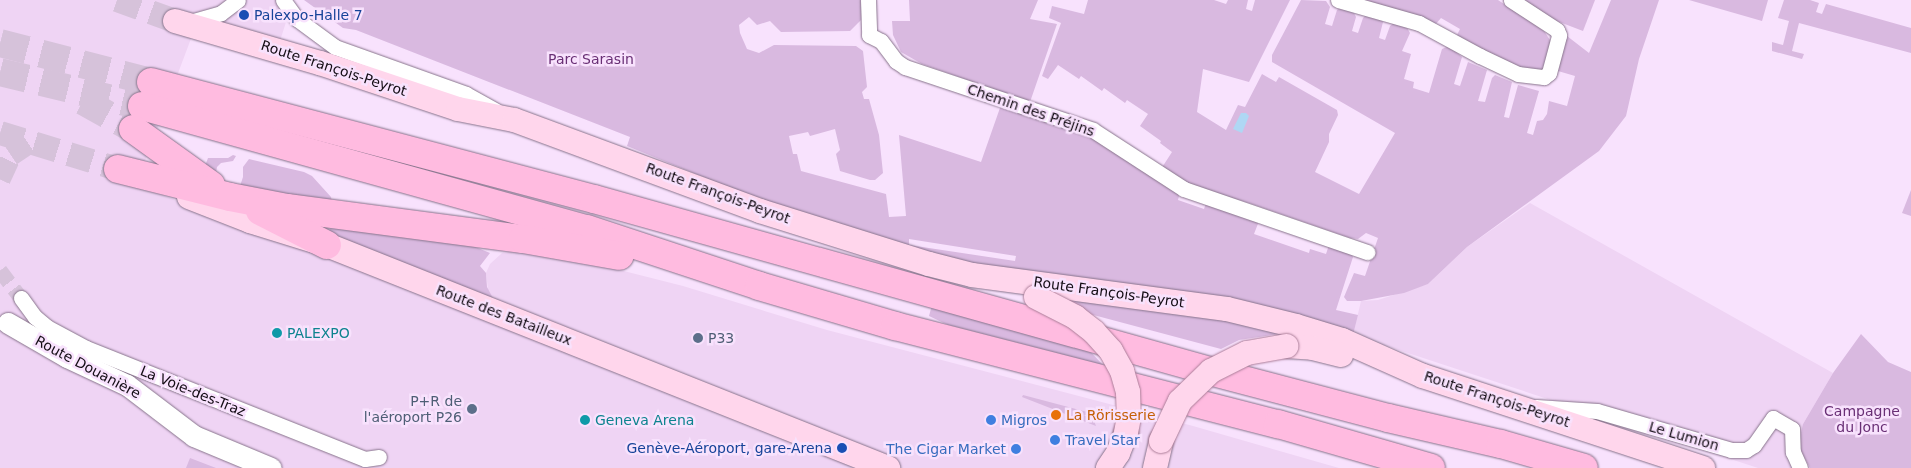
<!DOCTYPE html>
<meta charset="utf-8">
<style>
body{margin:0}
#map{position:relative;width:1911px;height:468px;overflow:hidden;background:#f8e2fd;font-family:"DejaVu Sans",sans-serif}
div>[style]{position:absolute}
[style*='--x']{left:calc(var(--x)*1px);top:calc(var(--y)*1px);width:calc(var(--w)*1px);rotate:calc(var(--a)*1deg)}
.built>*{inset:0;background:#efd4f4}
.green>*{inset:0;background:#d9b9e0}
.water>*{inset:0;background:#afd7f4}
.street-tunnel>*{height:15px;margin-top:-7.5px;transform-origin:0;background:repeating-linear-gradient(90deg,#d6c2da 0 15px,transparent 0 23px)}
.secondary-tunnel>*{height:21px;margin-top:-10.5px;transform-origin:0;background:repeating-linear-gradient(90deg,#d6c2da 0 21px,transparent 0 32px)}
.primary-tunnel>*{height:24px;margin-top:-12px;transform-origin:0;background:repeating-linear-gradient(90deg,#d6c2da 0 24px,transparent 0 36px)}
.highway-tunnel>*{height:28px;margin-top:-14px;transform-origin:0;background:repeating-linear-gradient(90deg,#d6c2da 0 28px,transparent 0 42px)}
.roads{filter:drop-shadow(0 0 1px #87738b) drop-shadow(0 0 1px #87738b)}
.street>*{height:15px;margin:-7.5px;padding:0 7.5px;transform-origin:7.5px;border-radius:7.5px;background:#fff}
.secondary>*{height:21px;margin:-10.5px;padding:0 10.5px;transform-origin:10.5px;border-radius:10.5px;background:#fff}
.primary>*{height:24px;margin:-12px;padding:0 12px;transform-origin:12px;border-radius:12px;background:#ffd6ec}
.highway>*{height:28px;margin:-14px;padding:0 14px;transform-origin:14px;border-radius:14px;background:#ffbbe0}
.bridges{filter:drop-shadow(0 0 1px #ac7e99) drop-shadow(0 0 1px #ac7e99)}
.primary-bridge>*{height:24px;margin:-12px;padding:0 12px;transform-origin:12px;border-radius:12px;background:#ffd6ec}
.dots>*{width:14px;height:14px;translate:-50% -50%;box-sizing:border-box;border:2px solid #f8e2fd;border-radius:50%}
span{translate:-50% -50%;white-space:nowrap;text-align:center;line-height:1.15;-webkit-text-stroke:5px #f8e2fd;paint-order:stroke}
.transit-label{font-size:14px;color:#164399}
.left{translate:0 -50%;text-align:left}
.right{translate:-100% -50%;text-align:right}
.park-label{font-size:14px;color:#692f75}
.street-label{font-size:14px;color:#130c14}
.culture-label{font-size:14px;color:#0d838f}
.service-label{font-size:14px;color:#4e5e75}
.food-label{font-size:14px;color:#c56008}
.shop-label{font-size:14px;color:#366cbe}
</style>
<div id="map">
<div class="built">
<i style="clip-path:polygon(0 0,293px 0,280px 41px,198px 20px,136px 185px,490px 319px,494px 300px,488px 290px,486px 273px,490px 264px,502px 253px,514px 251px,604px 266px,683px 286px,827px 330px,1193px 426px,1339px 468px,0 468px)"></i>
<i style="clip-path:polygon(1530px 203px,1833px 373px,1803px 424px,1806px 463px,1810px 468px,1758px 468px,1353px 335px,1361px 301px,1378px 300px,1428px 284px,1467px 247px)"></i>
</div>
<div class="green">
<i style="clip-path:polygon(evenodd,304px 0,863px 0,863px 18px,850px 31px,781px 32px,770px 21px,757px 25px,749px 17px,739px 25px,740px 33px,747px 49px,759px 53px,774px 45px,856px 46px,863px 51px,867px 87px,862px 92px,864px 99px,869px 99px,879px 135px,883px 173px,875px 180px,870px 180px,840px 171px,836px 154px,840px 150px,835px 129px,810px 136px,808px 132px,789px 136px,793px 154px,797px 154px,801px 171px,886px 194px,889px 217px,906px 216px,899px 135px,981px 162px,1001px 105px,1097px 138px,1180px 192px,1178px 200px,1204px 209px,1206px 203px,1259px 221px,1254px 234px,1309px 253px,1310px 249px,1326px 254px,1329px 245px,1351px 253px,1353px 257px,1336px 310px,1358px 315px,1353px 335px,959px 263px,760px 200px,627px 146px,630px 137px,356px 30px,343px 28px,304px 0,909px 239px,1016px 256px,1015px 261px,909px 245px,909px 239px)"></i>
<i style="clip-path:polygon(909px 0,1038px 0,1030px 19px,1057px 24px,1030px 102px,922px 64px,901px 52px,893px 35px,892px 21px,910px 21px)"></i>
<i style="clip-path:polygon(1088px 0,1214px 0,1226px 4px,1228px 0,1248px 0,1246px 9px,1252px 11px,1255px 0,1290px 0,1249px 82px,1203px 69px,1197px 112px,1226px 130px,1238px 105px,1245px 107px,1262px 74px,1276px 82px,1279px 77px,1337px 110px,1338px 115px,1329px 134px,1329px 142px,1315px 172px,1359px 194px,1395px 133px,1272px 62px,1272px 55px,1301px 0,1326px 1px,1330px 7px,1325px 24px,1332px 26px,1337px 10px,1342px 6px,1352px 9px,1356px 17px,1352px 31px,1358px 33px,1363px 18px,1368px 13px,1379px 16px,1383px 22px,1379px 38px,1385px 40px,1390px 26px,1395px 22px,1405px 24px,1410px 33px,1402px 51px,1411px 54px,1404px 79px,1414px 82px,1413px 88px,1429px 93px,1442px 49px,1449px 46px,1462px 57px,1454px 84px,1460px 86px,1468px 62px,1487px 70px,1478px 101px,1485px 102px,1492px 78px,1495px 75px,1512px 82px,1504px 117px,1509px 118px,1518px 85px,1539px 91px,1527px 133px,1533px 135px,1537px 121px,1543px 120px,1547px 114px,1549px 101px,1567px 106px,1575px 76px,1558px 71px,1567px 36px,1589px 53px,1611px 0,1659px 0,1639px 59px,1626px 116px,1599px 151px,1467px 247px,1428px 284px,1404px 293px,1361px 301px,1347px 301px,1344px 297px,1354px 273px,1365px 276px,1378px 238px,1366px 233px,1358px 239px,1350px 238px,1249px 203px,1187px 185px,1161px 169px,1172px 152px,1160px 143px,1161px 141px,1140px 126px,1148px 114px,1127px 100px,1125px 103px,1104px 88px,1102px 91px,1081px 76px,1079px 79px,1058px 65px,1048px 79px,1042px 76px,1061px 23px,1049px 18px,1052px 6px,1084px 14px)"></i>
<i style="clip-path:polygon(1351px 0,1498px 0,1544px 31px,1552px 43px,1542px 70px,1530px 72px,1456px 37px,1460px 29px,1441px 18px,1435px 25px)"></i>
<i style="clip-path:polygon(1520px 0,1595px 0,1583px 31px,1549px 18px)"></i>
<i style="clip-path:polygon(1689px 0,1768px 0,1762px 21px)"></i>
<i style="clip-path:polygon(1784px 0,1810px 0,1819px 3px,1816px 12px,1822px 14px,1826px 4px,1911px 28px,1911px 53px,1799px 23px,1792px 51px,1804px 54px,1802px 59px,1772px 51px,1772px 42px,1783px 45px,1789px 21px,1778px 18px)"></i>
<i style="clip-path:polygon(233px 155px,236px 156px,233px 161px,221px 163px,217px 167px,216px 173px,205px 166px,208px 158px,228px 158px)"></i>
<i style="clip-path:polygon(249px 159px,304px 172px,312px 176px,331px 197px,332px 202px,240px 186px,243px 177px,243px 167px)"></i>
<i style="clip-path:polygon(1911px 190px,1911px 216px,1902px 213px)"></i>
<i style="clip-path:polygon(331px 228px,473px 246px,490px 253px,480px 266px,486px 273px,487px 287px,494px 300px,331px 235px,328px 231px)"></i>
<i style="clip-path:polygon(1064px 297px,1199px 314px,1285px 333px,1239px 340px,1221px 349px,1086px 313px)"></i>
<i style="clip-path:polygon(932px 305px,1085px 346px,1103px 365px,948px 325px,929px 316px)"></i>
<i style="clip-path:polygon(1861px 334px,1888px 362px,1911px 372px,1911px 468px,1810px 468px,1798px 446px,1803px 424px,1833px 373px)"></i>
<i style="clip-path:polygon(1023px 395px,1091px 413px,1096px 426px,1022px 397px)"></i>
<i style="clip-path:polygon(190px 458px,216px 468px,186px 468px)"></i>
</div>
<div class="water">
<i style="clip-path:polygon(1241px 113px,1246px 113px,1249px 116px,1242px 133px,1233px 129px)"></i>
</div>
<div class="street-tunnel">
<i style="--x:0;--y:270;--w:35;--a:53"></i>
</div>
<div class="secondary-tunnel">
<i style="--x:0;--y:179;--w:26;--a:-65"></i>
<i style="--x:11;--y:155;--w:22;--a:-34"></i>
</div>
<div class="primary-tunnel">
<i style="--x:117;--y:0;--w:62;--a:19.9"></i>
<i style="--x:0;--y:133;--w:123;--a:17"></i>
</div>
<div class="highway-tunnel">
<i style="--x:0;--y:43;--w:156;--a:14.5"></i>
<i style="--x:0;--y:72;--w:146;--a:13.5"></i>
<i style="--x:83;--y:101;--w:57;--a:29.2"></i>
</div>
<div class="roads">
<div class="street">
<i style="--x:283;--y:0;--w:24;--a:54"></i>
<i style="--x:297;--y:19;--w:47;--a:36.4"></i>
<i style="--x:335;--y:47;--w:139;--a:19.7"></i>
<i style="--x:466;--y:94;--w:35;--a:29"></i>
<i style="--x:868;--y:0;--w:35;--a:88"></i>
<i style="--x:869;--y:35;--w:13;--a:27"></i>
<i style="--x:881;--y:41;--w:25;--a:53"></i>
<i style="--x:896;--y:61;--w:11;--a:34"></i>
<i style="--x:905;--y:67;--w:198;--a:18.5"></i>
<i style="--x:1093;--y:130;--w:108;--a:33"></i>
<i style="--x:1184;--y:189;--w:194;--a:19"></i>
<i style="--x:1338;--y:0;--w:84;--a:15.9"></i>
<i style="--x:1419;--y:23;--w:69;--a:28.4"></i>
<i style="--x:1480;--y:56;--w:42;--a:25.3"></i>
<i style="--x:1518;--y:74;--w:26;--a:7"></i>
<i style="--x:1544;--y:77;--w:6;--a:-39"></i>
<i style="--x:1549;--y:73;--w:39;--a:-75"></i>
<i style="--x:1559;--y:35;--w:5;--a:-112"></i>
<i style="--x:1557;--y:30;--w:55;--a:-146.9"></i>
<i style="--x:190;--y:22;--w:32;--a:-16"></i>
<i style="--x:221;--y:13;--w:21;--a:-37"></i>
<i style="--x:21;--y:298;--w:24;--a:54"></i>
<i style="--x:35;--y:317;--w:16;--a:40"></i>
<i style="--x:47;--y:327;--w:44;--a:28.3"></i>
<i style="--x:86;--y:348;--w:300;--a:21.7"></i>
<i style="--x:365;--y:459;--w:14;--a:-8"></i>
<i style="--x:1536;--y:407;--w:61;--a:3.8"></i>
<i style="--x:1597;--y:411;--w:140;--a:16.2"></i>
<i style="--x:1731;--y:450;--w:15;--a:0"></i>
<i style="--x:1746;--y:450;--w:9;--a:-32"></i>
<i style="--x:1754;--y:445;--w:33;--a:-55"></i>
<i style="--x:1773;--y:418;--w:22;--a:30"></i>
<i style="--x:1792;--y:429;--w:23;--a:88"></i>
<i style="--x:1793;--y:452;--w:17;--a:66"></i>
</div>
<div class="secondary">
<i style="--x:8;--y:323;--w:68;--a:30"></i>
<i style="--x:67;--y:357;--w:66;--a:25"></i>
<i style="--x:127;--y:385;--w:84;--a:37.3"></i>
<i style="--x:194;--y:436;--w:83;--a:22.6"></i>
</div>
<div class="primary">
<i style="--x:175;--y:21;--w:151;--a:16.2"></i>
<i style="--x:320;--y:63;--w:145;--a:18.4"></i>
<i style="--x:458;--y:109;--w:57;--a:11.1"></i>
<i style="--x:514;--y:120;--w:262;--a:20.3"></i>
<i style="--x:760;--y:211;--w:177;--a:17.4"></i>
<i style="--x:929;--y:264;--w:44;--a:14.3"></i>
<i style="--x:972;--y:275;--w:257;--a:7.6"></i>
<i style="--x:1227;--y:309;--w:71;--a:13.8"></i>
<i style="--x:1296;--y:326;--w:48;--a:16.9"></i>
<i style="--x:1342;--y:340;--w:89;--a:24"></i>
<i style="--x:1423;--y:376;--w:295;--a:18.2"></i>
<i style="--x:189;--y:197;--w:66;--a:21.5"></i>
<i style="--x:250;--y:221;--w:81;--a:17.3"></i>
<i style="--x:327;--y:245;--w:604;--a:21.68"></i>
<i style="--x:1286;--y:346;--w:27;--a:4"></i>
<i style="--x:1313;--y:348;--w:29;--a:14"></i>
<i style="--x:1108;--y:468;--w:18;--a:-56"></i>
<i style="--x:1118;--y:453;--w:22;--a:-68"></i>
<i style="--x:1155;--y:468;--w:28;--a:-77"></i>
</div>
<div class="highway">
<i style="--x:151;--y:82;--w:458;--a:14.8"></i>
<i style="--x:594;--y:199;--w:643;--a:15.61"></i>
<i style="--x:1213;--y:372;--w:181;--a:14.7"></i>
<i style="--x:1388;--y:418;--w:116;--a:13"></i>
<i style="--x:1501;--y:444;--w:86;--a:16.1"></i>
<i style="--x:142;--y:106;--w:462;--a:15.5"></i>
<i style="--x:587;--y:229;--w:181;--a:18.3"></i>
<i style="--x:759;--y:286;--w:142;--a:16.4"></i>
<i style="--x:895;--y:326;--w:395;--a:14.4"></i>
<i style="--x:1278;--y:424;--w:159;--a:16"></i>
<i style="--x:133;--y:129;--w:96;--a:35.7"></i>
<i style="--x:118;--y:169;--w:115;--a:14"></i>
<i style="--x:230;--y:197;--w:58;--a:10.9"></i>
<i style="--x:287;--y:208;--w:238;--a:7.5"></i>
<i style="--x:523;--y:239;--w:98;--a:9.9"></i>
<i style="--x:260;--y:211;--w:75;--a:26.9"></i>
</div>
</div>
<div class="bridges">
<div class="primary-bridge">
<i style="--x:1036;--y:297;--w:44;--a:27.1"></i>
<i style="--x:1075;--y:317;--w:24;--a:38"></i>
<i style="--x:1094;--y:332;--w:25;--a:48"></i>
<i style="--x:1111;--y:351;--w:23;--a:61"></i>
<i style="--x:1122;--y:371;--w:22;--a:74"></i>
<i style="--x:1128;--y:392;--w:25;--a:88"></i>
<i style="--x:1129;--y:417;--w:16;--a:101"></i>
<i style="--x:1161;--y:441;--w:44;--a:-64.6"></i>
<i style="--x:1180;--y:401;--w:43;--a:-44.1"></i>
<i style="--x:1211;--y:371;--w:40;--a:-26.6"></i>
<i style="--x:1247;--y:353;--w:40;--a:-10"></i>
</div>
</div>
<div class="dots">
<i style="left:244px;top:15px;background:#1a4fb4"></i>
<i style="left:277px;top:333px;background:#0f9aa8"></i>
<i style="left:698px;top:338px;background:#5c6f8a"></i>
<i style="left:472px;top:409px;background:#5c6f8a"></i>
<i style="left:1056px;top:415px;background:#e8710a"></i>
<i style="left:585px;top:420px;background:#0f9aa8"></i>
<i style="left:991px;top:420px;background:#3f7fe0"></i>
<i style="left:1055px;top:440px;background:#3f7fe0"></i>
<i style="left:842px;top:448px;background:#1a4fb4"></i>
<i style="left:1016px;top:449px;background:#3f7fe0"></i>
</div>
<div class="transit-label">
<span class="left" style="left:254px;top:15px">Palexpo-Halle 7</span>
<span class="right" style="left:832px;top:448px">Genève-Aéroport, gare-Arena</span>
</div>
<div class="park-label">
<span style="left:591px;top:59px">Parc Sarasin</span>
<span style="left:1862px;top:419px">Campagne<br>du Jonc</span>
</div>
<div class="street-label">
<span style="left:334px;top:68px;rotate:18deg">Route François-Peyrot</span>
<span style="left:1031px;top:110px;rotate:19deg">Chemin des Préjins</span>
<span style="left:718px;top:193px;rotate:20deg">Route François-Peyrot</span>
<span style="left:1109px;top:292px;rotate:8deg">Route François-Peyrot</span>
<span style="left:504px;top:315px;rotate:21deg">Route des Batailleux</span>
<span style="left:88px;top:367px;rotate:28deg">Route Douanière</span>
<span style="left:193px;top:391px;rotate:22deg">La Voie-des-Traz</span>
<span style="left:1497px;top:399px;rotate:18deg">Route François-Peyrot</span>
<span style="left:1684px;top:436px;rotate:16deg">Le Lumion</span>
</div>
<div class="culture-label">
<span class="left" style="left:287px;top:333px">PALEXPO</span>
<span class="left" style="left:595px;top:420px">Geneva Arena</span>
</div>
<div class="service-label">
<span class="left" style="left:708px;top:338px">P33</span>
<span class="right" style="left:462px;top:409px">P+R de<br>l'aéroport P26</span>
</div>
<div class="food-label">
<span class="left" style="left:1066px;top:415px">La Rörisserie</span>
</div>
<div class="shop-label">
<span class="left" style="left:1001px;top:420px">Migros</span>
<span class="left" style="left:1065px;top:440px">Travel Star</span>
<span class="right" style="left:1006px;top:449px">The Cigar Market</span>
</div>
</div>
